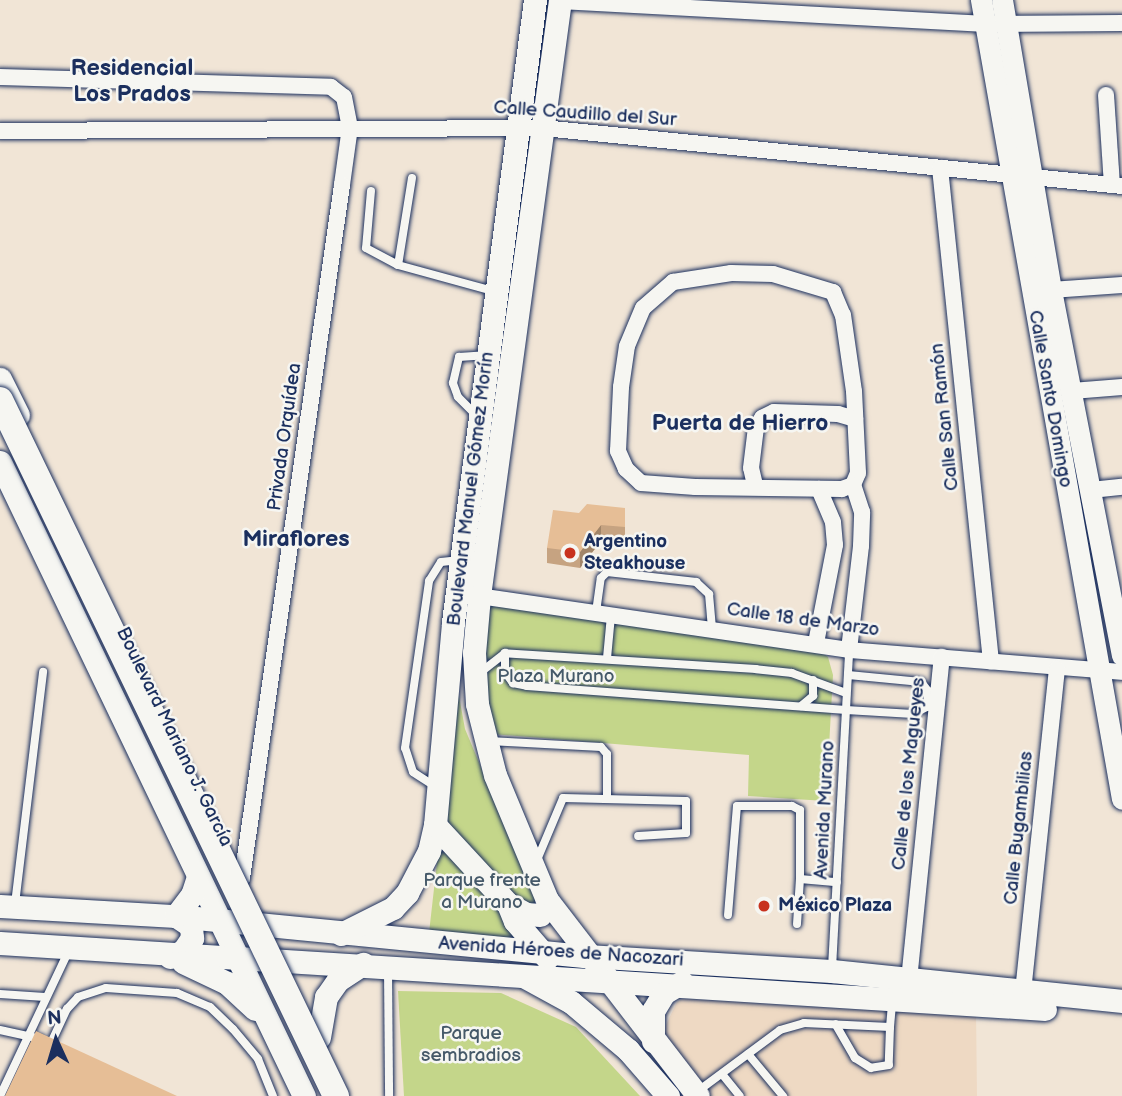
<!DOCTYPE html>
<meta charset="utf-8">
<style>
body{margin:0}
#map{position:relative;width:1122px;height:1096px;overflow:hidden;background:#f1e5d6;font-family:"Balsamiq Sans",sans-serif}
div>[style]{position:absolute}
[style*='--x']{left:calc(var(--x)*1px);top:calc(var(--y)*1px);width:calc(var(--w)*1px);rotate:calc(var(--a)*1deg)}
.built>*{inset:0;background:#eed9c3}
.green>*{inset:0;background:#c4d68a}
.roads{filter:drop-shadow(0 0 2px #1b2f5e) drop-shadow(0 0 2px #1b2f5e)}
.service>*{height:8px;margin:-4px;padding:0 4px;transform-origin:4px;border-radius:4px;background:#f6f6f2}
.minor>*{height:16px;margin:-8px;padding:0 8px;transform-origin:8px;border-radius:8px;background:#f6f6f2}
.tertiary>*{height:21px;margin:-10.5px;padding:0 10.5px;transform-origin:10.5px;border-radius:10.5px;background:#f6f6f2}
.secondary>*{height:23px;margin:-11.5px;padding:0 11.5px;transform-origin:11.5px;border-radius:11.5px;background:#f6f6f2}
.bridges{filter:drop-shadow(0 0 2px #1b2f5e) drop-shadow(0 0 2px #1b2f5e)}
.primary-bridge>*{height:26px;margin:-13px;padding:0 13px;transform-origin:13px;border-radius:13px;background:#f6f6f2}
.wall>*{inset:0;background:#c6a381}
.shaded-wall>*{inset:0;background:#a18569}
.building>*{inset:0;background:#e6be96}
.dots>*{width:19px;height:19px;translate:-50% -50%;box-sizing:border-box;border:4px solid #f6f6f2;border-radius:50%}
span{translate:-50% -50%;white-space:nowrap;text-align:center;line-height:1.15;-webkit-text-stroke:5px #f6f6f2;paint-order:stroke}
.street-label{font-size:19px;color:#1b2f5e}
.poi-label{font-size:19px;color:#1b2f5e;font-weight:700}
.left{translate:0 -50%;text-align:left}
.park-label{font-size:19px;color:#455969}
.quarter-label{font-size:23px;color:#1b2f5e;font-weight:700}
.north{position:absolute;left:21px;top:1005px;width:70px;height:70px;-webkit-text-stroke:5px #f6f6f2;paint-order:stroke;rotate:356deg;font-size:19px;font-weight:700;line-height:28px;text-align:center;color:#1b2f5e}
.north::after{content:'';display:block;margin:auto;width:24px;height:32px;background:#1b2f5e;clip-path:polygon(50% 0,100% 100%,50% 72%,0 100%)}
</style>
<div id="map">
<div class="built">
<i style="clip-path:polygon(692px 993px,976px 1011px,977px 1096px,709px 1096px,669px 1050px,663px 1031px,677px 1002px)"></i>
</div>
<div class="green">
<i style="clip-path:polygon(489px 605px,818px 649px,828px 657px,833px 675px,826px 801px,748px 796px,749px 755px,492px 734px,481px 658px)"></i>
<i style="clip-path:polygon(457px 685px,465px 729px,536px 898px,529px 923px,507px 943px,429px 933px)"></i>
<i style="clip-path:polygon(398px 991px,501px 993px,576px 1027px,640px 1096px,404px 1096px)"></i>
</div>
<div class="roads">
<div class="service">
<i style="--x:412;--y:178;--w:88;--a:99.1"></i>
<i style="--x:398;--y:265;--w:98;--a:15.3"></i>
<i style="--x:371;--y:191;--w:57;--a:95"></i>
<i style="--x:366;--y:248;--w:36;--a:28"></i>
<i style="--x:477;--y:416;--w:27;--a:-135"></i>
<i style="--x:458;--y:397;--w:15;--a:-110"></i>
<i style="--x:453;--y:383;--w:27;--a:-77"></i>
<i style="--x:459;--y:357;--w:26;--a:-4"></i>
<i style="--x:596;--y:612;--w:34;--a:-82"></i>
<i style="--x:601;--y:578;--w:8;--a:-45"></i>
<i style="--x:607;--y:572;--w:90;--a:6.4"></i>
<i style="--x:696;--y:582;--w:18;--a:43"></i>
<i style="--x:709;--y:594;--w:34;--a:85"></i>
<i style="--x:607;--y:658;--w:42;--a:-84.6"></i>
<i style="--x:481;--y:672;--w:31;--a:-38"></i>
<i style="--x:846;--y:693;--w:58;--a:-159.7"></i>
<i style="--x:792;--y:673;--w:36;--a:-174"></i>
<i style="--x:756;--y:669;--w:252;--a:-176.4"></i>
<i style="--x:505;--y:653;--w:19;--a:90"></i>
<i style="--x:505;--y:672;--w:14;--a:54"></i>
<i style="--x:513;--y:683;--w:14;--a:12"></i>
<i style="--x:527;--y:686;--w:320;--a:4.3"></i>
<i style="--x:846;--y:710;--w:67;--a:3.4"></i>
<i style="--x:913;--y:714;--w:16;--a:-27"></i>
<i style="--x:927;--y:707;--w:16;--a:-86"></i>
<i style="--x:928;--y:691;--w:11;--a:-128"></i>
<i style="--x:921;--y:682;--w:73;--a:-174.5"></i>
<i style="--x:801;--y:706;--w:16;--a:-40"></i>
<i style="--x:813;--y:696;--w:16;--a:-90"></i>
<i style="--x:489;--y:741;--w:112;--a:3.1"></i>
<i style="--x:601;--y:747;--w:9;--a:49"></i>
<i style="--x:607;--y:754;--w:43;--a:90"></i>
<i style="--x:436;--y:787;--w:27;--a:-147"></i>
<i style="--x:413;--y:772;--w:25;--a:-108"></i>
<i style="--x:405;--y:748;--w:169;--a:-81.8"></i>
<i style="--x:429;--y:581;--w:22;--a:-58"></i>
<i style="--x:441;--y:562;--w:19;--a:-6"></i>
<i style="--x:537;--y:860;--w:67;--a:-67.2"></i>
<i style="--x:563;--y:798;--w:123;--a:1.4"></i>
<i style="--x:686;--y:801;--w:32;--a:90"></i>
<i style="--x:686;--y:833;--w:48;--a:176.4"></i>
<i style="--x:15;--y:904;--w:234;--a:-83.1"></i>
<i style="--x:728;--y:915;--w:109;--a:-85.3"></i>
<i style="--x:737;--y:806;--w:55;--a:0"></i>
<i style="--x:792;--y:806;--w:9;--a:27"></i>
<i style="--x:800;--y:810;--w:69;--a:90"></i>
<i style="--x:800;--y:879;--w:37;--a:5"></i>
<i style="--x:797;--y:924;--w:45;--a:-86.2"></i>
<i style="--x:832;--y:968;--w:318;--a:-86.9"></i>
<i style="--x:388;--y:970;--w:126;--a:89.5"></i>
<i style="--x:0;--y:994;--w:45;--a:3.8"></i>
<i style="--x:890;--y:1027;--w:25;--a:-85"></i>
<i style="--x:0;--y:1030;--w:42;--a:12.4"></i>
<i style="--x:51;--y:1043;--w:38;--a:-65"></i>
<i style="--x:67;--y:1009;--w:16;--a:-47"></i>
<i style="--x:78;--y:997;--w:29;--a:-18"></i>
<i style="--x:106;--y:988;--w:71;--a:4"></i>
<i style="--x:177;--y:993;--w:36;--a:23"></i>
<i style="--x:210;--y:1007;--w:32;--a:44"></i>
<i style="--x:233;--y:1029;--w:39;--a:50"></i>
<i style="--x:258;--y:1059;--w:40;--a:68"></i>
<i style="--x:748;--y:1054;--w:55;--a:50.2"></i>
<i style="--x:722;--y:1074;--w:28;--a:51"></i>
<i style="--x:698;--y:1091;--w:102;--a:-36.6"></i>
<i style="--x:780;--y:1030;--w:25;--a:-16"></i>
<i style="--x:804;--y:1023;--w:86;--a:2.7"></i>
<i style="--x:890;--y:1027;--w:38;--a:92"></i>
<i style="--x:889;--y:1065;--w:18;--a:171"></i>
<i style="--x:871;--y:1068;--w:19;--a:-148"></i>
<i style="--x:855;--y:1058;--w:39;--a:-120"></i>
<i style="--x:0;--y:1096;--w:161;--a:-64.7"></i>
</div>
<div class="minor">
<i style="--x:560;--y:1;--w:427;--a:3.1"></i>
<i style="--x:986;--y:24;--w:136;--a:-0.4"></i>
<i style="--x:0;--y:77;--w:331;--a:1.7"></i>
<i style="--x:331;--y:87;--w:16;--a:38"></i>
<i style="--x:344;--y:97;--w:31;--a:79"></i>
<i style="--x:350;--y:127;--w:59;--a:97.9"></i>
<i style="--x:342;--y:185;--w:700;--a:98.21"></i>
<i style="--x:1106;--y:95;--w:90;--a:86.2"></i>
<i style="--x:0;--y:131;--w:543;--a:-0.32"></i>
<i style="--x:543;--y:128;--w:582;--a:5.72"></i>
<i style="--x:940;--y:168;--w:496;--a:84.1"></i>
<i style="--x:731;--y:273;--w:42;--a:1.4"></i>
<i style="--x:773;--y:274;--w:63;--a:16.7"></i>
<i style="--x:833;--y:292;--w:25;--a:67"></i>
<i style="--x:843;--y:315;--w:77;--a:81.8"></i>
<i style="--x:854;--y:391;--w:82;--a:87.2"></i>
<i style="--x:858;--y:473;--w:13;--a:113"></i>
<i style="--x:853;--y:485;--w:12;--a:160"></i>
<i style="--x:842;--y:489;--w:147;--a:-179.2"></i>
<i style="--x:695;--y:487;--w:54;--a:-175.8"></i>
<i style="--x:641;--y:483;--w:21;--a:-137"></i>
<i style="--x:626;--y:469;--w:20;--a:-114"></i>
<i style="--x:618;--y:451;--w:64;--a:-87.3"></i>
<i style="--x:621;--y:387;--w:41;--a:-81.7"></i>
<i style="--x:627;--y:346;--w:41;--a:-67.2"></i>
<i style="--x:643;--y:308;--w:40;--a:-41"></i>
<i style="--x:673;--y:282;--w:59;--a:-8.8"></i>
<i style="--x:1051;--y:290;--w:71;--a:-4"></i>
<i style="--x:1072;--y:391;--w:50;--a:-4.6"></i>
<i style="--x:755;--y:485;--w:17;--a:-103"></i>
<i style="--x:751;--y:468;--w:39;--a:-83"></i>
<i style="--x:756;--y:429;--w:13;--a:-61"></i>
<i style="--x:762;--y:418;--w:13;--a:-27"></i>
<i style="--x:774;--y:412;--w:64;--a:1.8"></i>
<i style="--x:838;--y:414;--w:18;--a:16"></i>
<i style="--x:1091;--y:490;--w:31;--a:-6"></i>
<i style="--x:479;--y:596;--w:374;--a:8.3"></i>
<i style="--x:849;--y:650;--w:274;--a:4.6"></i>
<i style="--x:816;--y:643;--w:100;--a:-79"></i>
<i style="--x:835;--y:545;--w:23;--a:-95"></i>
<i style="--x:833;--y:522;--w:36;--a:-113"></i>
<i style="--x:849;--y:650;--w:105;--a:-83.4"></i>
<i style="--x:861;--y:546;--w:34;--a:-88"></i>
<i style="--x:862;--y:512;--w:28;--a:-108"></i>
<i style="--x:909;--y:980;--w:325;--a:-84.2"></i>
<i style="--x:1023;--y:992;--w:325;--a:-84"></i>
</div>
<div class="tertiary">
<i style="--x:981;--y:0;--w:811;--a:79.99"></i>
<i style="--x:1002;--y:0;--w:294;--a:80.4"></i>
<i style="--x:1051;--y:290;--w:372;--a:79"></i>
</div>
<div class="secondary">
<i style="--x:560;--y:0;--w:601;--a:97.74"></i>
<i style="--x:479;--y:596;--w:57;--a:95"></i>
<i style="--x:474;--y:653;--w:51;--a:86.6"></i>
<i style="--x:477;--y:704;--w:73;--a:75.8"></i>
<i style="--x:495;--y:775;--w:135;--a:67.4"></i>
<i style="--x:547;--y:900;--w:247;--a:52.4"></i>
<i style="--x:0;--y:379;--w:40;--a:63.4"></i>
<i style="--x:0;--y:462;--w:703;--a:64.38"></i>
<i style="--x:435;--y:825;--w:108;--a:47.3"></i>
<i style="--x:508;--y:904;--w:21;--a:29"></i>
<i style="--x:526;--y:914;--w:14;--a:4"></i>
<i style="--x:508;--y:904;--w:18;--a:68"></i>
<i style="--x:515;--y:921;--w:49;--a:49.1"></i>
<i style="--x:0;--y:906;--w:176;--a:3.3"></i>
<i style="--x:176;--y:916;--w:412;--a:5.6"></i>
<i style="--x:586;--y:956;--w:246;--a:3.5"></i>
<i style="--x:832;--y:971;--w:292;--a:5.9"></i>
<i style="--x:341;--y:934;--w:58;--a:-26.6"></i>
<i style="--x:393;--y:908;--w:21;--a:-47"></i>
<i style="--x:407;--y:893;--w:47;--a:-62.4"></i>
<i style="--x:429;--y:851;--w:27;--a:-77"></i>
<i style="--x:435;--y:825;--w:204;--a:-84.9"></i>
<i style="--x:453;--y:622;--w:627;--a:-82.49"></i>
<i style="--x:0;--y:943;--w:1047;--a:3.61"></i>
<i style="--x:170;--y:957;--w:14;--a:-25"></i>
<i style="--x:183;--y:951;--w:16;--a:-55"></i>
<i style="--x:192;--y:938;--w:12;--a:-95"></i>
<i style="--x:191;--y:926;--w:18;--a:-146"></i>
<i style="--x:176;--y:916;--w:26;--a:-53"></i>
<i style="--x:192;--y:895;--w:19;--a:-72"></i>
<i style="--x:183;--y:962;--w:49;--a:25.5"></i>
<i style="--x:227;--y:983;--w:38;--a:43"></i>
<i style="--x:525;--y:977;--w:52;--a:28.5"></i>
<i style="--x:571;--y:1002;--w:75;--a:40.1"></i>
<i style="--x:628;--y:1050;--w:61;--a:49"></i>
<i style="--x:319;--y:1037;--w:41;--a:-80.1"></i>
<i style="--x:326;--y:997;--w:21;--a:-55"></i>
<i style="--x:338;--y:980;--w:30;--a:-33"></i>
<i style="--x:653;--y:1041;--w:30;--a:-90"></i>
<i style="--x:653;--y:1011;--w:21;--a:-59"></i>
<i style="--x:664;--y:993;--w:21;--a:-31"></i>
</div>
</div>
<div class="bridges">
<div class="primary-bridge">
<i style="--x:0;--y:400;--w:773;--a:64.23"></i>
</div>
</div>
<div class="wall">
<i style="clip-path:polygon(625px 508px,625px 543px,601px 541px,580px 568px,547px 563px,547px 548px,579px 513px)"></i>
</div>
<div class="shaded-wall">
<i style="clip-path:polygon(601px 525px,601px 541px,580px 568px,580px 552px)"></i>
</div>
<div class="building">
<i style="clip-path:polygon(587px 504px,625px 508px,625px 527px,601px 525px,580px 552px,547px 548px,553px 510px,579px 513px)"></i>
<i style="clip-path:polygon(36px 1031px,177px 1096px,5px 1096px)"></i>
</div>
<div class="dots">
<i style="left:570px;top:553px;background:#c8321e"></i>
<i style="left:764px;top:906px;background:#c8321e"></i>
</div>
<div class="street-label">
<span style="left:585px;top:114px;rotate:4deg">Calle Caudillo del Sur</span>
<span style="left:1050px;top:399px;rotate:80deg">Calle Santo Domingo</span>
<span style="left:945px;top:417px;rotate:-96deg">Calle San Ramón</span>
<span style="left:285px;top:437px;rotate:-82deg">Privada Orquídea</span>
<span style="left:471px;top:489px;rotate:-83deg">Boulevard Manuel Gómez Morín</span>
<span style="left:803px;top:620px;rotate:8deg">Calle 18 de Marzo</span>
<span style="left:174px;top:737px;rotate:64deg">Boulevard Mariano J. García</span>
<span style="left:909px;top:774px;rotate:-84deg">Calle de los Magueyes</span>
<span style="left:825px;top:810px;rotate:-87deg">Avenida Murano</span>
<span style="left:1019px;top:828px;rotate:-84deg">Calle Bugambilias</span>
<span style="left:561px;top:952px;rotate:4deg">Avenida Héroes de Nacozari</span>
</div>
<div class="poi-label">
<span class="left" style="left:584px;top:553px">Argentino<br>Steakhouse</span>
<span class="left" style="left:778px;top:906px">México Plaza</span>
</div>
<div class="park-label">
<span style="left:556px;top:677px">Plaza Murano</span>
<span style="left:482px;top:892px">Parque frente<br>a Murano</span>
<span style="left:471px;top:1045px">Parque<br>sembradios</span>
</div>
<div class="quarter-label">
<span style="left:132px;top:81px">Residencial<br>Los Prados</span>
<span style="left:740px;top:423px">Puerta de Hierro</span>
<span style="left:296px;top:539px">Miraflores</span>
</div>
<div class="north">N</div>
</div>
